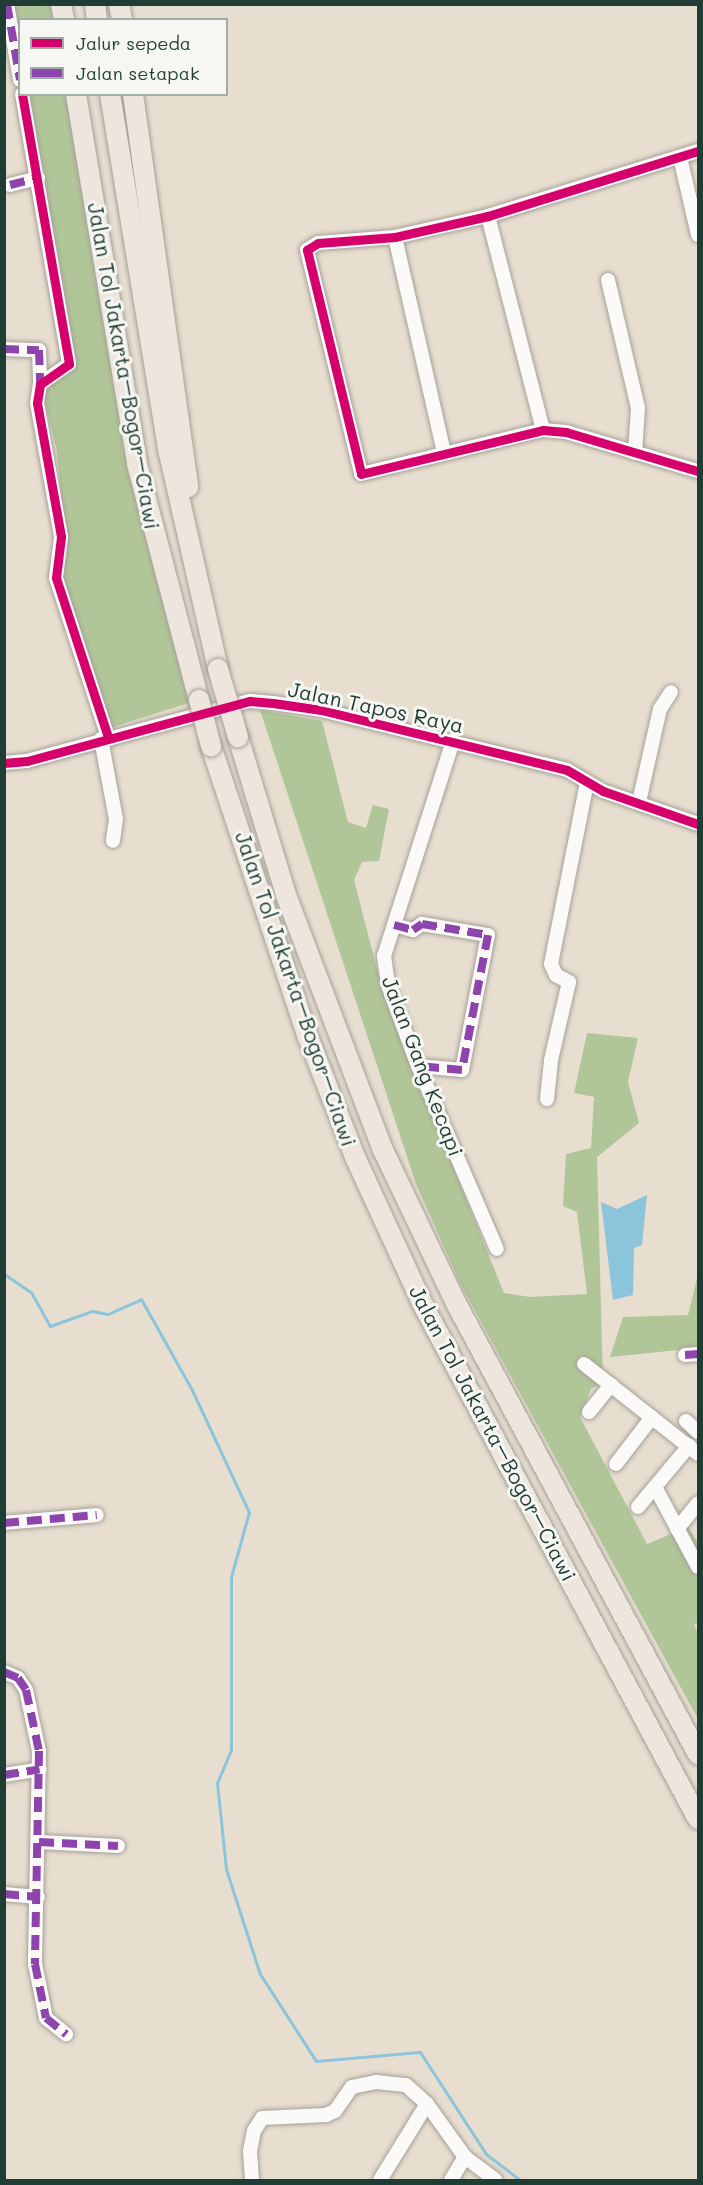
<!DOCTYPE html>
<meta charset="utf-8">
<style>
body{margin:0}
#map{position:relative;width:703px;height:2185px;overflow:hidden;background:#e8ded0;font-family:Mali,sans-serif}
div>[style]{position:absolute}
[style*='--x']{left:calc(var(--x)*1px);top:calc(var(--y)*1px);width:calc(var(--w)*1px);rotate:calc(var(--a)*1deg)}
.forest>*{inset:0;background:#b1c698}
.water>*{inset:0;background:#8bc4db}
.stream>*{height:3px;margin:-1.5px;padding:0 1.5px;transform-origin:1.5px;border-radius:1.5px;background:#8bc4db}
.roads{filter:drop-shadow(0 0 2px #a4a299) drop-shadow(0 0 2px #a4a299)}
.minor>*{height:14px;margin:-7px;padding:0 7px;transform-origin:7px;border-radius:7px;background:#fcfaf8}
.highway>*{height:20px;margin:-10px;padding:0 10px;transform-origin:10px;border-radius:10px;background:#eee5dd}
.bridges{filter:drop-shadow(0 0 2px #a4a299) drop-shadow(0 0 2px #a4a299)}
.highway-bridge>*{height:20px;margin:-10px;padding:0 10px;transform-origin:10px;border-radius:10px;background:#eee5dd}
.quiet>*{height:8px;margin-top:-4px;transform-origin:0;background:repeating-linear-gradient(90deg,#8e44ad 0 15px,transparent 0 23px)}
.cycleway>*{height:9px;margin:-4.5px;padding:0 4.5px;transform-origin:4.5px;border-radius:4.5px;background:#d6006c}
span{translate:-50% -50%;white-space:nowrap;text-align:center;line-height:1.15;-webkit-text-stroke:6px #f6f6f2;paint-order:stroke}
.street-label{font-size:21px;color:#1f3d34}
.frame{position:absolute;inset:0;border:6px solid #1f3d34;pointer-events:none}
.legend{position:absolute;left:18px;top:18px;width:210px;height:78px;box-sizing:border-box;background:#f6f6f2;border:2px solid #a0aca6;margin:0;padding:8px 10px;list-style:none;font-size:18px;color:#1f3d34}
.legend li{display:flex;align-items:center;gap:12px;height:30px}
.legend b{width:30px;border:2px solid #a0aca6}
</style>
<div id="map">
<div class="forest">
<i style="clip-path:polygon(14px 5px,61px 5px,64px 19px,20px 20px,19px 40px)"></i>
<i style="clip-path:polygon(29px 95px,76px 95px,192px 702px,113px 727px,106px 725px,59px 583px,62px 503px,57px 451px,43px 396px,55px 380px,75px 369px)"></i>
<i style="clip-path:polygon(260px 710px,322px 721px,348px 822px,366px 828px,373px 805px,389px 809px,379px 861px,362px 862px,354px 880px,384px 996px,504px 1293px,530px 1297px,587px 1294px,577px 1212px,563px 1206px,566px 1154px,591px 1148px,594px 1097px,574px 1093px,587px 1033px,638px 1038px,628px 1082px,639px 1123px,597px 1157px,603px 1382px,591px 1389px,580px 1417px,647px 1544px,688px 1527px,698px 1543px,698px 1623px,694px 1624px,698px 1634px,698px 1719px,461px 1285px,416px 1184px)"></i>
<i style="clip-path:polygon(698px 1274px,698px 1348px,610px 1357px,623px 1317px,688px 1315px)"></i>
</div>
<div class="water">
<i style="clip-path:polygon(647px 1195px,642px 1245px,634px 1248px,633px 1295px,613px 1300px,601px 1202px,617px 1209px)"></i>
</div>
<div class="stream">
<i style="--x:4;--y:1028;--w:2;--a:90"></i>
<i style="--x:4;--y:1274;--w:32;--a:34"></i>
<i style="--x:31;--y:1292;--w:39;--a:61"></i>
<i style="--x:50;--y:1326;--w:45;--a:-19.7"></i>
<i style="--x:92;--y:1311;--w:16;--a:11"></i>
<i style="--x:108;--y:1314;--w:36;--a:-24"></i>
<i style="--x:141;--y:1299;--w:104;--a:60.7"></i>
<i style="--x:192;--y:1390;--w:135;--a:65"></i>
<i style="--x:249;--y:1512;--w:67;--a:105.5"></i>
<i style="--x:231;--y:1577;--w:173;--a:90"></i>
<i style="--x:231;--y:1750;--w:36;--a:113"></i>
<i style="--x:217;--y:1783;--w:86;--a:84"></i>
<i style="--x:226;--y:1869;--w:110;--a:72.1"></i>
<i style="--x:260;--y:1974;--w:103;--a:57.2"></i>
<i style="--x:316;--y:2061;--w:104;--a:-4.9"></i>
<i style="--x:420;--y:2052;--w:121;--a:57.1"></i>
<i style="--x:486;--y:2154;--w:43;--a:37.4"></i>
<i style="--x:620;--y:2180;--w:12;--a:0"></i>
</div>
<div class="roads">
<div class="minor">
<i style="--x:7;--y:4;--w:77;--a:80.3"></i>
<i style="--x:22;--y:94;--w:274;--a:80.1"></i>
<i style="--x:69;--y:364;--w:35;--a:145"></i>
<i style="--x:40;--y:384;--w:19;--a:99"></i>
<i style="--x:37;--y:403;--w:136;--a:79.8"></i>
<i style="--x:61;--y:537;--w:41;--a:97"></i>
<i style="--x:56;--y:578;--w:167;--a:71.9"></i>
<i style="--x:698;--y:151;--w:220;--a:162.8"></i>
<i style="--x:488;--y:216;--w:95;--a:167.3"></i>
<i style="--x:395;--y:237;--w:77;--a:175.5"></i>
<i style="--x:318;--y:243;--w:13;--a:148"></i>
<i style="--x:307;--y:250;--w:230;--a:76.4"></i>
<i style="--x:361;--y:474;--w:187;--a:-13.6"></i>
<i style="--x:543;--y:430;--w:23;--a:5"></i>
<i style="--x:566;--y:432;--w:138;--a:16.5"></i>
<i style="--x:680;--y:157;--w:80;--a:77"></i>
<i style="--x:10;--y:185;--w:29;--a:-14"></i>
<i style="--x:488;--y:216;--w:221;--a:75.6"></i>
<i style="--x:395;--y:237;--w:221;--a:77.2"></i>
<i style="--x:608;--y:280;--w:131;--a:76.8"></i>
<i style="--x:638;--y:408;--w:45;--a:93.8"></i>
<i style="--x:4;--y:349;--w:35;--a:2"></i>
<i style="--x:39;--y:350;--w:34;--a:88"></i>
<i style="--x:101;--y:739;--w:81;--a:79.4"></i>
<i style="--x:116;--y:819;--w:22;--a:98"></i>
<i style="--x:453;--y:741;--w:226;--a:107.8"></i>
<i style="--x:384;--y:956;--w:29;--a:82"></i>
<i style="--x:388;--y:985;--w:86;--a:69.7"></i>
<i style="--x:418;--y:1066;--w:199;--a:66.7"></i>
<i style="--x:4;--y:763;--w:23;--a:-5"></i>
<i style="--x:27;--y:761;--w:231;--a:-15.1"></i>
<i style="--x:250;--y:701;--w:23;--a:5"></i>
<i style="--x:273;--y:703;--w:49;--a:8.3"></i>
<i style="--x:321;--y:710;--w:253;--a:13.7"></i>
<i style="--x:567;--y:770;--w:42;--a:30.3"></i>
<i style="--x:603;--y:791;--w:101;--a:19.2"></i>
<i style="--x:639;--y:802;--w:95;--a:-77.3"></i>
<i style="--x:660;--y:709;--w:20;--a:-57"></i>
<i style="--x:394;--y:925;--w:20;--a:15"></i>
<i style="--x:413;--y:930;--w:11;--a:-34"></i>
<i style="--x:422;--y:924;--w:67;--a:9.5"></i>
<i style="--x:488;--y:935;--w:137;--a:100.9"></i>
<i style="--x:462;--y:1070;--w:44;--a:-174.8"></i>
<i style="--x:547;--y:1099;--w:39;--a:-84"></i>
<i style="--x:551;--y:1060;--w:80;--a:-77"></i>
<i style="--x:569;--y:982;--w:15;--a:-152"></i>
<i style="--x:556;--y:975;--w:12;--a:-114"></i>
<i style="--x:551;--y:964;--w:185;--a:-78.8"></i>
<i style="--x:685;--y:1355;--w:13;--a:-4"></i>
<i style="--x:584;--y:1364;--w:145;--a:38.3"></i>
<i style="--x:589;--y:1412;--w:35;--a:-51"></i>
<i style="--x:686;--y:1421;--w:16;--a:43"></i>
<i style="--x:616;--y:1464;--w:59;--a:-52.5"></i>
<i style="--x:655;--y:1487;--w:91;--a:61.7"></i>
<i style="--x:638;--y:1507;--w:80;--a:-50.1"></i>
<i style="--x:4;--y:1523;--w:93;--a:-4.9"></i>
<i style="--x:677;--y:1529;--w:33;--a:-51"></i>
<i style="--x:4;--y:1672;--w:15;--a:23"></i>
<i style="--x:18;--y:1678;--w:14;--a:56"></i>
<i style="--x:26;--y:1690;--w:62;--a:78"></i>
<i style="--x:39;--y:1751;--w:213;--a:91.1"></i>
<i style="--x:35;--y:1964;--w:55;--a:78.5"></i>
<i style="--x:46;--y:2018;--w:26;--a:39"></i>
<i style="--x:4;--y:1775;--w:36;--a:-9"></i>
<i style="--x:39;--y:1842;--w:79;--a:2.9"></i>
<i style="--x:4;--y:1894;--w:34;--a:5"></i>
<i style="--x:252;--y:2180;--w:29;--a:-94"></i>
<i style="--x:250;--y:2151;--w:20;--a:-79"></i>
<i style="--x:254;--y:2131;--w:15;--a:-58"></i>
<i style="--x:262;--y:2118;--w:64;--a:-2.7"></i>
<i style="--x:326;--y:2115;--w:10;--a:-24"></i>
<i style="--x:335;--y:2111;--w:29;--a:-55"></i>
<i style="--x:352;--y:2087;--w:25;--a:-12"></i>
<i style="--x:376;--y:2082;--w:30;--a:6"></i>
<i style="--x:406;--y:2085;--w:28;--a:42"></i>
<i style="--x:427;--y:2104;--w:65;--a:54.4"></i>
<i style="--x:465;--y:2157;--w:38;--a:37"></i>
<i style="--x:380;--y:2180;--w:89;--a:-58.3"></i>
<i style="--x:451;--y:2180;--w:27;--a:-59"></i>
</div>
<div class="highway">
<i style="--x:61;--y:4;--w:16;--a:79"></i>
<i style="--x:95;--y:4;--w:16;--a:83"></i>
<i style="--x:119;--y:4;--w:16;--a:79"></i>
<i style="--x:76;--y:94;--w:375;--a:80.6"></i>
<i style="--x:137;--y:464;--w:244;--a:75.3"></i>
<i style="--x:110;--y:94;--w:364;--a:80.7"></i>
<i style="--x:169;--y:453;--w:221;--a:77.2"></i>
<i style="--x:133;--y:94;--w:397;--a:82"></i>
<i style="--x:238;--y:737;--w:165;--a:73.1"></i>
<i style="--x:286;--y:895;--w:273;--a:69.2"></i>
<i style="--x:383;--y:1150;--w:172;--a:64.5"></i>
<i style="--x:457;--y:1305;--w:510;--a:61.78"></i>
<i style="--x:211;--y:746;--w:307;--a:71.6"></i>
<i style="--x:308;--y:1037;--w:129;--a:68.6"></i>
<i style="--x:355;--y:1157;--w:161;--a:65.3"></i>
<i style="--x:422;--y:1303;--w:585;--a:61.86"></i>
</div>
</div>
<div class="bridges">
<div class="highway-bridge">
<i style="--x:218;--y:669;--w:71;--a:73.6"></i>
<i style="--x:199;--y:700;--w:48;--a:75.4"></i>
</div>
</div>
<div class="quiet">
<i style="--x:7;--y:4;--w:77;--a:80.3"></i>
<i style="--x:10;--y:185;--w:29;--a:-14"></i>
<i style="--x:4;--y:349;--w:35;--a:2"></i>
<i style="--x:39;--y:350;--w:34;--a:88"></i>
<i style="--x:394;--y:925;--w:20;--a:15"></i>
<i style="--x:413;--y:930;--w:11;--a:-34"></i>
<i style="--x:422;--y:924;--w:67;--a:9.5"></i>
<i style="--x:488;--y:935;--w:137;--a:100.9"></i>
<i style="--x:462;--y:1070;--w:44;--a:-174.8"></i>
<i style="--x:685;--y:1355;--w:13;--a:-4"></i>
<i style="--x:4;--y:1523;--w:93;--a:-4.9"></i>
<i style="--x:4;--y:1672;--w:15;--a:23"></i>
<i style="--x:18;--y:1678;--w:14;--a:56"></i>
<i style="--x:26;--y:1690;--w:62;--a:78"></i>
<i style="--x:39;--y:1751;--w:213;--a:91.1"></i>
<i style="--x:35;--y:1964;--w:55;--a:78.5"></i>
<i style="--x:46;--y:2018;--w:26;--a:39"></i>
<i style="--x:4;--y:1775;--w:36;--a:-9"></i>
<i style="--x:39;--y:1842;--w:79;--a:2.9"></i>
<i style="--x:4;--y:1894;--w:34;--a:5"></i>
</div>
<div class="cycleway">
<i style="--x:22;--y:94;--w:274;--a:80.1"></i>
<i style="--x:69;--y:364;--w:35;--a:145"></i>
<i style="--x:40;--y:384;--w:19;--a:99"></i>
<i style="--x:37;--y:403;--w:136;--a:79.8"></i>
<i style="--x:61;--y:537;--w:41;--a:97"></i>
<i style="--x:56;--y:578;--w:167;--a:71.9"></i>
<i style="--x:698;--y:151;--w:220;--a:162.8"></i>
<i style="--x:488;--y:216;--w:95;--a:167.3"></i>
<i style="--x:395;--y:237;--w:77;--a:175.5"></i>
<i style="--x:318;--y:243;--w:13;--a:148"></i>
<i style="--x:307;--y:250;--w:230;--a:76.4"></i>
<i style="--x:361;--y:474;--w:187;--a:-13.6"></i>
<i style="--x:543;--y:430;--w:23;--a:5"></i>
<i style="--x:566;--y:432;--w:138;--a:16.5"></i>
<i style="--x:4;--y:763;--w:23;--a:-5"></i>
<i style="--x:27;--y:761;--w:231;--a:-15.1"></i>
<i style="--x:250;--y:701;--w:23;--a:5"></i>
<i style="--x:273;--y:703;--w:49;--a:8.3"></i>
<i style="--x:321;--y:710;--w:253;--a:13.7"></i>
<i style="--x:567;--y:770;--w:42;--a:30.3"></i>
<i style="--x:603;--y:791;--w:101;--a:19.2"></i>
</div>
<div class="street-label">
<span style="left:124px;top:366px;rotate:80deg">Jalan Tol Jakarta–Bogor–Ciawi</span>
<span style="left:376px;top:707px;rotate:12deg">Jalan Tapos Raya</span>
<span style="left:296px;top:989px;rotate:71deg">Jalan Tol Jakarta–Bogor–Ciawi</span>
<span style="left:423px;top:1066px;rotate:69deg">Jalan Gang Kecapi</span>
<span style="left:493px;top:1433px;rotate:62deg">Jalan Tol Jakarta–Bogor–Ciawi</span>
</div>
<div class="frame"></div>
<ul class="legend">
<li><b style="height:8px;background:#d6006c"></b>Jalur sepeda</li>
<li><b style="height:8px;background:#8e44ad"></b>Jalan setapak</li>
</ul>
</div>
